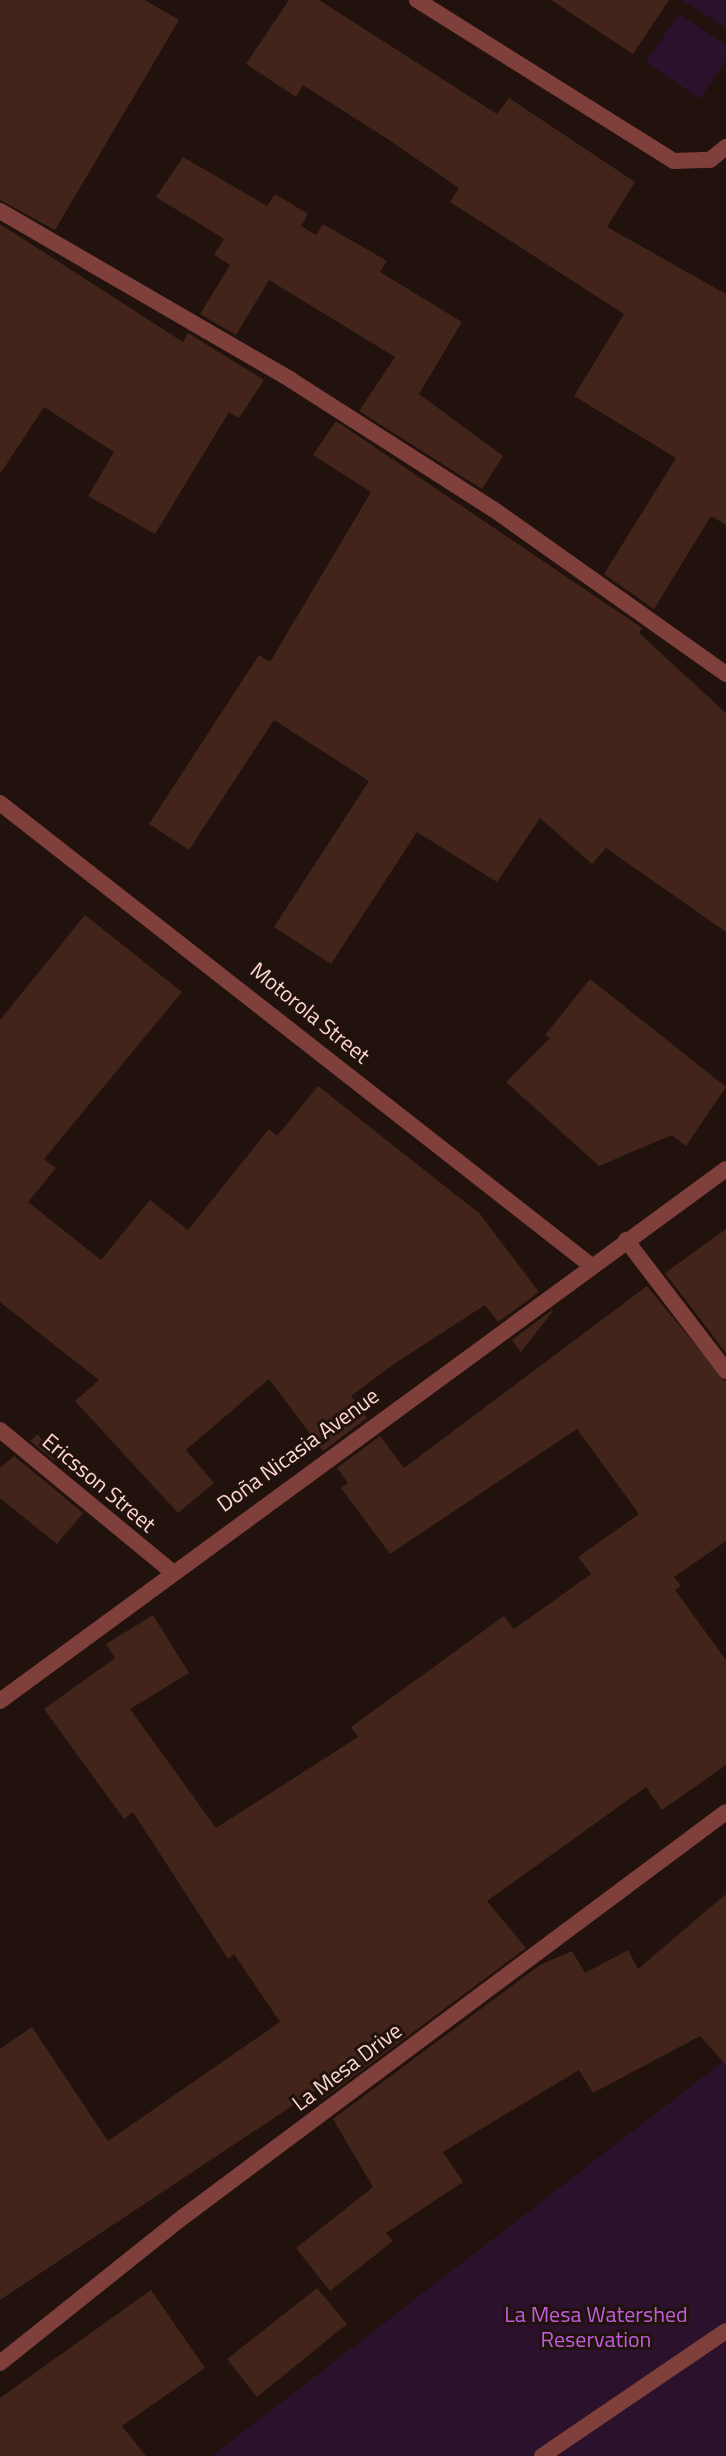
<!DOCTYPE html>
<meta charset="utf-8">
<style>
body{margin:0}
#map{position:relative;width:726px;height:2456px;overflow:hidden;background:#21120e;font-family:"Titillium Web",sans-serif}
div>[style]{position:absolute}
[style*='--x']{left:calc(var(--x)*1px);top:calc(var(--y)*1px);width:calc(var(--w)*1px);rotate:calc(var(--a)*1deg)}
.green>*{inset:0;background:#2b112b}
.building>*{inset:0;background:#42241a}
.lane>*{height:16px;margin:-8px;padding:0 8px;transform-origin:8px;border-radius:8px;background:#7f3f3a}
.street>*{height:16px;margin:-8px;padding:0 8px;transform-origin:8px;border-radius:8px;background:#7f3f3a}
span{translate:-50% -50%;white-space:nowrap;text-align:center;line-height:1.15;-webkit-text-stroke:6px #21120e;paint-order:stroke}
.street-label{font-size:22px;color:#fed6cf}
.park-label{font-size:22px;color:#c15ddc}
</style>
<div id="map">
<div class="green">
<i style="clip-path:polygon(682px 0,726px 0,726px 28px)"></i>
<i style="clip-path:polygon(679px 14px,726px 45px,726px 60px,700px 99px,646px 62px)"></i>
<i style="clip-path:polygon(726px 2059px,726px 2456px,212px 2456px)"></i>
</div>
<div class="building">
<i style="clip-path:polygon(0 0,145px 0,179px 20px,55px 230px,0 200px)"></i>
<i style="clip-path:polygon(289px 0,319px 0,497px 114px,509px 98px,635px 182px,607px 227px,726px 294px,726px 525px,711px 516px,654px 609px,604px 574px,676px 458px,574px 396px,624px 314px,450px 202px,459px 188px,389px 140px,303px 85px,296px 97px,246px 64px)"></i>
<i style="clip-path:polygon(551px 0,669px 0,633px 54px)"></i>
<i style="clip-path:polygon(183px 157px,267px 206px,275px 194px,308px 214px,301px 226px,316px 235px,323px 224px,387px 261px,380px 272px,462px 322px,419px 394px,503px 456px,482px 489px,359px 411px,395px 357px,269px 280px,236px 335px,200px 314px,230px 265px,214px 255px,224px 239px,156px 197px)"></i>
<i style="clip-path:polygon(0 224px,183px 342px,188px 333px,264px 380px,239px 418px,229px 412px,155px 534px,88px 496px,114px 452px,44px 407px,0 474px)"></i>
<i style="clip-path:polygon(336px 421px,642px 628px,639px 633px,726px 713px,726px 932px,606px 848px,592px 864px,540px 818px,497px 882px,417px 832px,331px 964px,274px 927px,369px 781px,274px 720px,189px 850px,149px 824px,259px 655px,270px 662px,371px 492px,313px 455px)"></i>
<i style="clip-path:polygon(85px 915px,182px 992px,44px 1159px,56px 1168px,28px 1202px,101px 1260px,150px 1200px,188px 1230px,269px 1129px,277px 1136px,318px 1086px,480px 1214px,539px 1292px,498px 1322px,485px 1305px,394px 1364px,351px 1396px,367px 1418px,323px 1451px,269px 1379px,186px 1450px,214px 1483px,178px 1513px,75px 1401px,99px 1380px,0 1302px,0 1020px)"></i>
<i style="clip-path:polygon(590px 979px,726px 1087px,686px 1146px,672px 1135px,599px 1166px,506px 1082px,550px 1038px,545px 1035px)"></i>
<i style="clip-path:polygon(726px 1229px,726px 1353px,665px 1273px)"></i>
<i style="clip-path:polygon(647px 1286px,726px 1382px,726px 1541px,674px 1577px,681px 1586px,675px 1590px,726px 1660px,726px 1765px,662px 1810px,646px 1787px,487px 1901px,526px 1948px,322px 2100px,316px 2090px,0 2300px,0 2049px,32px 2027px,108px 2141px,280px 2022px,234px 1954px,228px 1959px,133px 1812px,124px 1819px,44px 1709px,115px 1658px,106px 1644px,153px 1615px,189px 1673px,130px 1709px,216px 1828px,358px 1737px,351px 1727px,504px 1616px,514px 1629px,591px 1574px,578px 1557px,639px 1514px,577px 1429px,390px 1554px,341px 1488px,348px 1483px,337px 1468px,380px 1436px,404px 1468px)"></i>
<i style="clip-path:polygon(552px 1310px,553px 1311px,521px 1352px,512px 1340px)"></i>
<i style="clip-path:polygon(38px 1434px,56px 1462px,30px 1441px)"></i>
<i style="clip-path:polygon(14px 1456px,83px 1513px,57px 1544px,0 1498px,0 1468px)"></i>
<i style="clip-path:polygon(726px 1894px,726px 2065px,700px 2036px,593px 2093px,579px 2070px,443px 2152px,463px 2182px,386px 2233px,393px 2241px,330px 2291px,296px 2248px,373px 2187px,333px 2119px,540px 1965px,572px 1951px,585px 1973px,628px 1950px,638px 1969px)"></i>
<i style="clip-path:polygon(317px 2288px,347px 2324px,257px 2397px,227px 2359px)"></i>
<i style="clip-path:polygon(151px 2290px,205px 2368px,122px 2426px,146px 2456px,0 2456px,0 2398px)"></i>
</div>
<div class="lane">
<i style="--x:542;--y:2456;--w:222;--a:-34.2"></i>
</div>
<div class="street">
<i style="--x:417;--y:0;--w:303;--a:32.1"></i>
<i style="--x:674;--y:161;--w:36;--a:-2"></i>
<i style="--x:710;--y:160;--w:21;--a:-39"></i>
<i style="--x:0;--y:211;--w:337;--a:30.1"></i>
<i style="--x:291;--y:380;--w:240;--a:32.6"></i>
<i style="--x:493;--y:509;--w:286;--a:35.3"></i>
<i style="--x:0;--y:803;--w:748;--a:38.05"></i>
<i style="--x:626;--y:1240;--w:165;--a:52.6"></i>
<i style="--x:0;--y:1430;--w:220;--a:39.5"></i>
<i style="--x:0;--y:1701;--w:900;--a:-36.23"></i>
<i style="--x:0;--y:2363;--w:234;--a:-38.6"></i>
<i style="--x:183;--y:2217;--w:677;--a:-36.72"></i>
</div>
<div class="street-label">
<span style="left:310px;top:1013px;rotate:39deg">Motorola Street</span>
<span style="left:298px;top:1450px;rotate:-36deg">Doña Nicasia Avenue</span>
<span style="left:99px;top:1483px;rotate:40deg">Ericsson Street</span>
<span style="left:347px;top:2067px;rotate:-37deg">La Mesa Drive</span>
</div>
<div class="park-label">
<span style="left:596px;top:2327px">La Mesa Watershed<br>Reservation</span>
</div>
</div>
